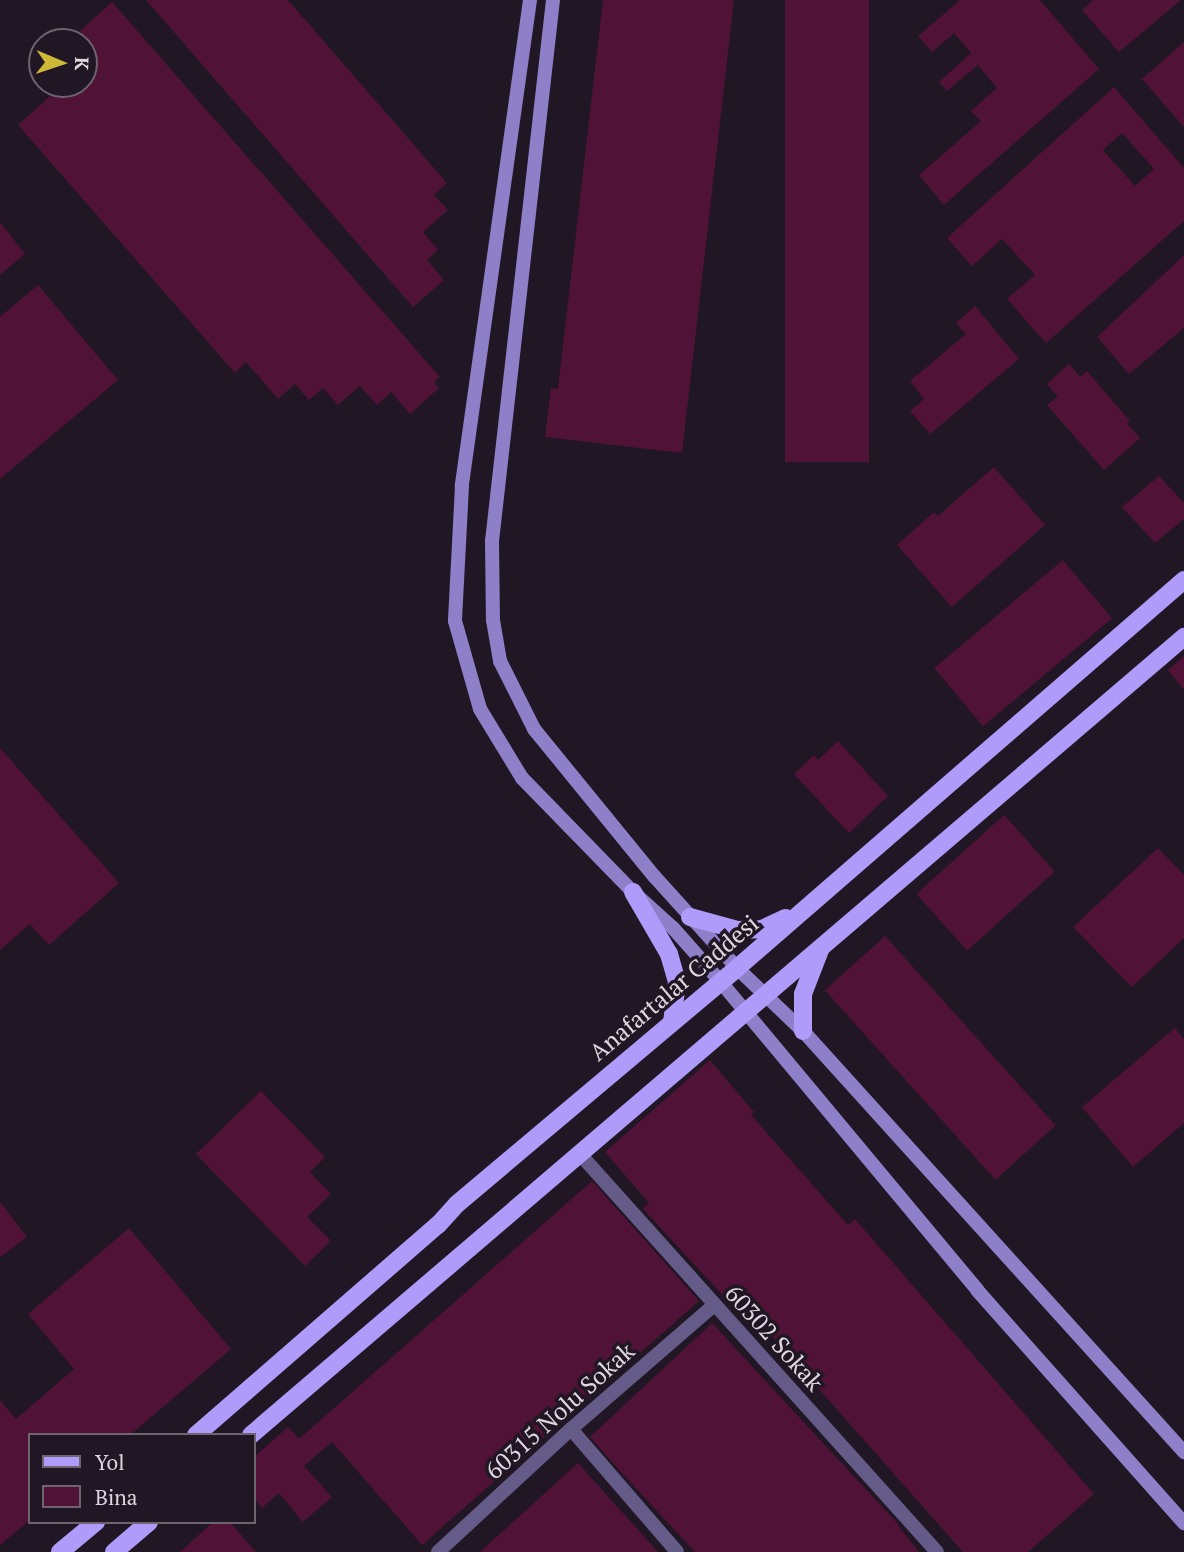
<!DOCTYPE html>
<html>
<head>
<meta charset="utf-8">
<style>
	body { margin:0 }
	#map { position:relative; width:1184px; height:1552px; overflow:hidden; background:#211724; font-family:"PT Serif",serif }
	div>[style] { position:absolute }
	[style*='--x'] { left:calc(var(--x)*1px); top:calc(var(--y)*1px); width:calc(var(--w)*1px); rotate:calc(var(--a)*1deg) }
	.building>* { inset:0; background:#501237; transform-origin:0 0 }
	.minor>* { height:14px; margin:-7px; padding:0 7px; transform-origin:7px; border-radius:7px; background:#645b89 }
	.secondary>* { height:14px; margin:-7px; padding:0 7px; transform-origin:7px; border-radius:7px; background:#8e7fc9 }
	.primary>* { height:18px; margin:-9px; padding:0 9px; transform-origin:9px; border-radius:9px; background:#ae9bfa }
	span { translate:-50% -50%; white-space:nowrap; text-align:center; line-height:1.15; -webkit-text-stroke:7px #211724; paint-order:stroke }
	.street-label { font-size:24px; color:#ded7e0 }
	.legend { position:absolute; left:28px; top:1433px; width:228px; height:91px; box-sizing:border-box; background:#211724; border:2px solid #6d646f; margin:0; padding:9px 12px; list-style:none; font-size:21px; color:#ded7e0 }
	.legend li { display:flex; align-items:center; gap:14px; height:35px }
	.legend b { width:35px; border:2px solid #6d646f }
	.north { position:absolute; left:28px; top:28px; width:70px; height:70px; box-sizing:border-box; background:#211724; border:2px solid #6d646f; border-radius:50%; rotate:92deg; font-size:19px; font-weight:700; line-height:28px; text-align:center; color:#ded7e0 }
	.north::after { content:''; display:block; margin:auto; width:24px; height:32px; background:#ceb837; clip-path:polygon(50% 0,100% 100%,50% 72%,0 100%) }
</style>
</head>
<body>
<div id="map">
	<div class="building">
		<i style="clip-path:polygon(146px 0,288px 0,447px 183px,434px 195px,448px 210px,423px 232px,438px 250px,427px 260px,444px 280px,413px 307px)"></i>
		<i style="clip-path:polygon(603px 0,734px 0,682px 453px,545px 437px,551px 388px,558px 389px)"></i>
		<i style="left:785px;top:0;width:84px;height:462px"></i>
		<i style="clip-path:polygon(960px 0,1040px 0,1099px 69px,944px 205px,919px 175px,981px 121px,971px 111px,997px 88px,978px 65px,947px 91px,939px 82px,971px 53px,954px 33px,932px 52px,918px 36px)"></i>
		<i style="clip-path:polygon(1093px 0,1181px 0,1119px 52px,1082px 10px)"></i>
		<i style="clip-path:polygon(112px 2px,440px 377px,434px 382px,439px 388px,410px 414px,391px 392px,377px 405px,360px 386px,338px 405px,323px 388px,309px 400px,295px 384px,278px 399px,246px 362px,235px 373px,18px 125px,64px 84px,84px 84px,84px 42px,68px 42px)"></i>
		<i style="clip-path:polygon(1184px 42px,1184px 127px,1142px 79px)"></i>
		<i style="clip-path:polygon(evenodd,1114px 87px,1184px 168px,1184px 221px,1046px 343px,1007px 299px,1035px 275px,1002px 239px,972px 266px,947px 238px,1114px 87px,1122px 133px,1154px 169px,1135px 186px,1103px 150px,1122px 133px)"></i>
		<i style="clip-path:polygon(0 222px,25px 254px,0 275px)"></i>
		<i style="clip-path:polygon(1184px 255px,1184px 328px,1129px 374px,1097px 337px)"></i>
		<i style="clip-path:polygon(38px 285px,118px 380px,0 479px,0 317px)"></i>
		<i style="clip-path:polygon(975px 306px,1019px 359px,930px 434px,910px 411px,924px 399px,910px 381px,966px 334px,956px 323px)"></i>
		<i style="clip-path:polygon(1069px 364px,1080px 377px,1087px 371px,1130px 421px,1127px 423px,1140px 438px,1104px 470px,1047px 405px,1058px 397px,1047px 384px)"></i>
		<i style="clip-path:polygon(994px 467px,1045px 525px,952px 607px,897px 545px,934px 512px,938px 516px)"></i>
		<i style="clip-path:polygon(1159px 476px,1184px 503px,1184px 519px,1155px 543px,1122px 507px)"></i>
		<i style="left:1063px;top:560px;width:76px;height:168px;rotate:50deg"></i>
		<i style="clip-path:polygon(1184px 656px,1184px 690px,1168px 670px)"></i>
		<i style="clip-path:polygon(838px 741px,888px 796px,849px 833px,794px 774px,814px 755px,818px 760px)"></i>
		<i style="clip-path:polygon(0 748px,119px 883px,49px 945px,30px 924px,0 950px)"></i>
		<i style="left:1004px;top:815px;width:76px;height:118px;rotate:48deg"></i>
		<i style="clip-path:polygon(1158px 848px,1184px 875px,1184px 938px,1132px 987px,1073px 927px)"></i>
		<i style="left:885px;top:936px;width:255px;height:81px;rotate:48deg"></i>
		<i style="clip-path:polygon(1175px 1028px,1184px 1039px,1184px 1123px,1133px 1167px,1082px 1107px)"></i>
		<i style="clip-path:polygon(710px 1060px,754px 1112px,751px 1115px,848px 1225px,855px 1219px,1094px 1494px,1028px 1552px,963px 1552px,749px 1310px,742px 1316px,643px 1209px,649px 1203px,605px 1152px)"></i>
		<i style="clip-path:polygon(261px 1091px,325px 1157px,310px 1172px,331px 1194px,307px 1217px,331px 1241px,305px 1266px,196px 1154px)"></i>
		<i style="clip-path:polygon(592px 1181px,699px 1301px,422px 1545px,332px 1442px,304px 1466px,332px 1497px,303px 1522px,279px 1493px,262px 1508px,254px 1498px,254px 1457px,288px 1427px,299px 1439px)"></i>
		<i style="clip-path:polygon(0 1202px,27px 1237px,0 1257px)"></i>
		<i style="clip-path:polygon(129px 1228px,231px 1349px,130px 1435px,30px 1435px,30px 1520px,0 1545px,0 1400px,16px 1419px,74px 1369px,28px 1314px)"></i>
		<i style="clip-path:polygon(712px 1323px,899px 1525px,898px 1526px,919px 1552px,695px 1552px,621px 1472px,590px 1437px)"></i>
		<i style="clip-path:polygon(578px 1463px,658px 1552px,480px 1552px)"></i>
		<i style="clip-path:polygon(213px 1522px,230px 1522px,256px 1552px,180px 1552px)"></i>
	</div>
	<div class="minor">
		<i style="--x:579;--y:1153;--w:536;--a:48.1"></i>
		<i style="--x:571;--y:1429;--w:162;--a:49.2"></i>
		<i style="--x:438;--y:1552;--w:181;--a:-42.8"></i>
		<i style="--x:571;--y:1429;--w:189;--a:-40.9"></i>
	</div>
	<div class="secondary">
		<i style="--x:530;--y:0;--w:491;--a:98"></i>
		<i style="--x:462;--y:486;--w:135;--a:93"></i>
		<i style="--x:455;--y:621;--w:91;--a:74.1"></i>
		<i style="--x:480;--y:709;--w:81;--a:58.7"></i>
		<i style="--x:522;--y:778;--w:159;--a:45.8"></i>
		<i style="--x:633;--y:892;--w:54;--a:42"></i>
		<i style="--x:673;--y:928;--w:71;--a:48.4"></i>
		<i style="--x:720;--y:981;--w:402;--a:50.2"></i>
		<i style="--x:977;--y:1290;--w:312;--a:48.4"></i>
		<i style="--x:553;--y:0;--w:544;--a:96.43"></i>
		<i style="--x:492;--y:541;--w:79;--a:89.3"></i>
		<i style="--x:493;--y:620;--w:42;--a:80.3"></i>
		<i style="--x:500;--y:661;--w:76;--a:63.4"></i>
		<i style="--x:534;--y:729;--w:190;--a:50.8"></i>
		<i style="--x:654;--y:876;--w:124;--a:47.9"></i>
		<i style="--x:737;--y:968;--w:91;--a:43.7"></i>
		<i style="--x:803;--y:1031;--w:568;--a:47.86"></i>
	</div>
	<div class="primary">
		<i style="--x:633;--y:892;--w:72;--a:59.9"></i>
		<i style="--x:669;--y:954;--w:29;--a:74"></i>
		<i style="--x:677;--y:982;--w:39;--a:97"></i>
		<i style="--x:690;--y:917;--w:50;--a:15.2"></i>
		<i style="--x:738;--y:930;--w:24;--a:-2"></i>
		<i style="--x:762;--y:929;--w:26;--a:-25"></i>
		<i style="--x:803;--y:1031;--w:37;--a:-90"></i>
		<i style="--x:803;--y:994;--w:47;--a:-68.9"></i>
		<i style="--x:196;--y:1435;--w:320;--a:-41"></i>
		<i style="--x:438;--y:1225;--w:28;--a:-48"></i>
		<i style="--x:457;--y:1204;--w:366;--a:-40.1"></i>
		<i style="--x:737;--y:968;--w:592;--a:-40.96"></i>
		<i style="--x:251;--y:1435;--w:1228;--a:-40.54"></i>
		<i style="--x:60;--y:1552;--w:47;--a:-39.8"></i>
		<i style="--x:114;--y:1552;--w:46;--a:-40.6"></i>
	</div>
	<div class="street-label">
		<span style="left:674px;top:988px;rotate:-40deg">Anafartalar Caddesi</span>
		<span style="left:774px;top:1338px;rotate:48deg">60302 Sokak</span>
		<span style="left:560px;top:1411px;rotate:-42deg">60315 Nolu Sokak</span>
	</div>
	<ul class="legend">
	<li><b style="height:9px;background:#ae9bfa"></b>Yol</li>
	<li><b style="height:19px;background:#501237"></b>Bina</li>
	</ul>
	<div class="north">K</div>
</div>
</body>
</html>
